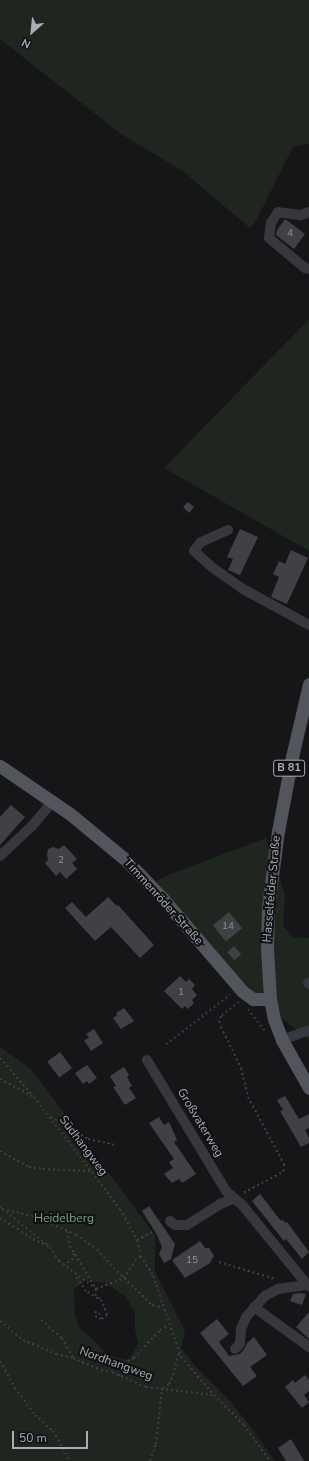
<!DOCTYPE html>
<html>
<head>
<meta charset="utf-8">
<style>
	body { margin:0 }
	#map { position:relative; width:309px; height:1461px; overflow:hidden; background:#161618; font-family:"Nunito Sans",sans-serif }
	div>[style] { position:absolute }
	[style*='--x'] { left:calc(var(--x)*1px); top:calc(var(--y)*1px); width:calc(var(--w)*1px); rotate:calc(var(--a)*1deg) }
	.green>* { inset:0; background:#1e261f }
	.building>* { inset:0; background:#404145; transform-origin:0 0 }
	.path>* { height:2px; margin-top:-1px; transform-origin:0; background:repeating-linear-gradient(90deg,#3d3f44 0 2px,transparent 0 5px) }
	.minor>* { height:10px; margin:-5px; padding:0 5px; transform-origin:5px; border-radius:5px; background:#37383d }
	.major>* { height:13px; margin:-6.5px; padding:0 6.5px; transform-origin:6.5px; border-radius:6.5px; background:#53555c }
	span { translate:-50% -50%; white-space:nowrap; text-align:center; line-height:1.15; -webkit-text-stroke:4px #111113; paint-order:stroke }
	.number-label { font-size:10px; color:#8e929b }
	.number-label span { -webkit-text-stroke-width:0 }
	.shield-label span { padding:1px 3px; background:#111113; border:1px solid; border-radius:3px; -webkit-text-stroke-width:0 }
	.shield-label { font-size:11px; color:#a8adb8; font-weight:700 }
	.street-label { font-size:12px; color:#a8adb8 }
	.park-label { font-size:12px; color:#7fa381 }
	.north { position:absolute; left:12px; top:12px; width:40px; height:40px; -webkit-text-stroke:3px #111113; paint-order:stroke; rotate:207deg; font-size:11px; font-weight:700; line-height:16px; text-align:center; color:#a8adb8 }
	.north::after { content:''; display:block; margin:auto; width:14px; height:18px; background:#a8adb8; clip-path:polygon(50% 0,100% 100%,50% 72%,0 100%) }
	.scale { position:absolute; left:12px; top:1431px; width:76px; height:18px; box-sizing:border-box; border:2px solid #a8adb8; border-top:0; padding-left:5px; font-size:12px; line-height:14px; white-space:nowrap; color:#a8adb8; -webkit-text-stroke:3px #111113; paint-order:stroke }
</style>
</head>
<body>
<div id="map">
	<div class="green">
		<i style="clip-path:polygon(0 0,309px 0,309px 144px,293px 147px,258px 217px,250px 228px,184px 172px,121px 134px,0 39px)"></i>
		<i style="clip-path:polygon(309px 319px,309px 551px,164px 468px)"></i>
		<i style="clip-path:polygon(266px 838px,285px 894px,283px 926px,293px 937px,309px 938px,309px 1040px,279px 1016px,235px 975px,156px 881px,168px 875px)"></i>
		<i style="clip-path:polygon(evenodd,0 1047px,32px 1070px,155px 1235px,155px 1271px,185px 1331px,181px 1348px,196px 1367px,230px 1401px,250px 1426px,275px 1461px,0 1461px,0 1047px,85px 1281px,106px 1283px,125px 1296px,135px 1312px,135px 1330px,138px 1344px,128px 1360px,107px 1356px,96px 1342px,80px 1328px,75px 1316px,74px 1289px,85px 1281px)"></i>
	</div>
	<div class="building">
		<i style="clip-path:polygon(285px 219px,305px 234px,294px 249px,276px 235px,277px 230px)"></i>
		<i style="clip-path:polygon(188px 502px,194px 507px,189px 513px,183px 507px)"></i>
		<i style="clip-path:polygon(240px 529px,258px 537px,240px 575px,228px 570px,233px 559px,227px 557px)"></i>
		<i style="clip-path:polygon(291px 550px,308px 558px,287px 604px,271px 597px,279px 577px,273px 574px,279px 561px,285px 564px)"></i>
		<i style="clip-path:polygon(11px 805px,25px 817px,0 845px,0 817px)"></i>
		<i style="clip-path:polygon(64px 845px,77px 859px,72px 863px,77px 869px,66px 879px,60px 872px,56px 876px,45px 863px,48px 860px,47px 854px,48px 849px,53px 847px,59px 849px)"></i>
		<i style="clip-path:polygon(108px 897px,117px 906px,118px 905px,154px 945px,140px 958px,111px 927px,95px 941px,65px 908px,72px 902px,86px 917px)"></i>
		<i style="left:229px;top:912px;width:21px;height:21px;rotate:51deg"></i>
		<i style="left:234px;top:946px;width:11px;height:9px;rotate:49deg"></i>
		<i style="clip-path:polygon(180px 976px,186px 982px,189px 979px,195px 985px,192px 989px,197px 995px,192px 1000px,194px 1003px,188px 1009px,185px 1006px,182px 1009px,164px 991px)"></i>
		<i style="clip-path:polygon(124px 1008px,134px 1021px,121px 1029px,113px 1018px,117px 1015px,116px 1013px)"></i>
		<i style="clip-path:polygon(94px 1029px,103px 1043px,91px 1051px,84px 1040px,89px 1038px,86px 1034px)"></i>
		<i style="left:60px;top:1052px;width:20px;height:16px;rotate:53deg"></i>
		<i style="clip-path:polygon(87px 1065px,97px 1078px,89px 1084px,87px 1081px,83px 1084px,75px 1073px)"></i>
		<i style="clip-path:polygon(124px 1067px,129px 1075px,127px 1077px,132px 1086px,129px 1088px,136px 1098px,125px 1105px,113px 1087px,116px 1086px,110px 1076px)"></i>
		<i style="clip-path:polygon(285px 1096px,299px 1119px,309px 1114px,309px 1128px,305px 1130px,309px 1138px,309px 1143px,301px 1147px,280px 1111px,283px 1110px,277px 1100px)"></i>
		<i style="clip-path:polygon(159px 1117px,164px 1125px,169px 1122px,177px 1140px,174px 1142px,196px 1174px,182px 1183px,179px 1179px,172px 1183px,164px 1174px,173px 1168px,169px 1162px,174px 1159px,149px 1123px)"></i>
		<i style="clip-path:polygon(260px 1194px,281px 1221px,282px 1219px,285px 1223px,287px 1222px,309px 1252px,302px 1259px,286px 1239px,284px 1241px,252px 1201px)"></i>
		<i style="clip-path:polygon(149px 1206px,175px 1244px,171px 1259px,164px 1263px,159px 1254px,162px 1247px,157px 1235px,142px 1211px)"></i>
		<i style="clip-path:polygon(200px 1241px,205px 1248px,209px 1248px,214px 1256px,212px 1259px,210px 1263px,185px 1278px,172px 1260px)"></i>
		<i style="clip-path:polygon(300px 1293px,306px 1294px,302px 1305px,290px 1301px,293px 1294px)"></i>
		<i style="clip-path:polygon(309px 1312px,309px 1339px,296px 1327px)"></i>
		<i style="clip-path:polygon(217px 1319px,229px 1334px,219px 1342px,229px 1356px,240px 1354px,245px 1348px,247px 1343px,254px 1337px,267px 1355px,250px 1367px,257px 1376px,243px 1386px,200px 1333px)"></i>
		<i style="clip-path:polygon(305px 1375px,309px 1380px,309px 1391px,304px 1395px,309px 1402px,302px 1408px,285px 1387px,293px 1380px,295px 1383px)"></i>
		<i style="clip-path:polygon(291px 1439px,304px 1461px,286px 1461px,278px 1448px)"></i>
	</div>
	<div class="path">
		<i style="--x:239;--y:1002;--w:23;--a:142"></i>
		<i style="--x:221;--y:1016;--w:5;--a:112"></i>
		<i style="--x:219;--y:1021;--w:6;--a:72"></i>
		<i style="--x:221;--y:1027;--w:46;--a:64"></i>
		<i style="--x:241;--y:1068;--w:30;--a:76"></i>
		<i style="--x:248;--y:1097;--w:76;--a:61.8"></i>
		<i style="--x:284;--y:1164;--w:6;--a:90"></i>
		<i style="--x:284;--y:1170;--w:4;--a:135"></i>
		<i style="--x:281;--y:1173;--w:43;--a:152.2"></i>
		<i style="--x:248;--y:1009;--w:28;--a:52"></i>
		<i style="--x:166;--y:1044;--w:81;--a:-37.4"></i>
		<i style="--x:0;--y:1058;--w:50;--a:49"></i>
		<i style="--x:0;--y:1079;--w:38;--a:28"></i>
		<i style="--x:34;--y:1097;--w:141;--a:52.5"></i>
		<i style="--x:120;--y:1209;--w:35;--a:61"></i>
		<i style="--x:137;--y:1240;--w:16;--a:76"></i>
		<i style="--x:141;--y:1256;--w:23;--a:59"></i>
		<i style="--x:153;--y:1276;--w:86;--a:70.9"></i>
		<i style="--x:181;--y:1357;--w:50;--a:49"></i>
		<i style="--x:214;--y:1395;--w:42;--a:45"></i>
		<i style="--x:244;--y:1425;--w:44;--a:54.2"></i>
		<i style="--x:51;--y:1117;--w:43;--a:30.7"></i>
		<i style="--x:88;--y:1139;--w:30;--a:12"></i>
		<i style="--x:0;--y:1151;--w:33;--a:29"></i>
		<i style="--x:29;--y:1167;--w:14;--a:8"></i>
		<i style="--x:43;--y:1169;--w:48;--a:2.4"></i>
		<i style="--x:0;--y:1206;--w:4;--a:56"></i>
		<i style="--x:2;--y:1209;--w:57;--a:37.9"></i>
		<i style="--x:2;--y:1209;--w:37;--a:13"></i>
		<i style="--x:38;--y:1217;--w:42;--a:25.3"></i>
		<i style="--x:76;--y:1235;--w:25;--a:34"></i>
		<i style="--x:97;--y:1249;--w:20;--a:49"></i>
		<i style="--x:110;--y:1264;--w:59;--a:44.3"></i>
		<i style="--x:152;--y:1305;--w:6;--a:18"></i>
		<i style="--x:158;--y:1307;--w:4;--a:-14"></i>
		<i style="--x:0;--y:1218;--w:39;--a:32"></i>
		<i style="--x:33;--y:1239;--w:19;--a:25"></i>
		<i style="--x:50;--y:1247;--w:17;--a:57"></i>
		<i style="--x:59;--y:1261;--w:46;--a:37.1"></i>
		<i style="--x:67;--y:1231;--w:15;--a:79"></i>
		<i style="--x:70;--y:1246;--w:50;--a:58.8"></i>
		<i style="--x:96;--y:1289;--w:5;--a:101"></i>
		<i style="--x:95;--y:1294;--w:10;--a:45"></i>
		<i style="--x:102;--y:1301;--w:19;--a:-148"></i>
		<i style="--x:86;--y:1291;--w:19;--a:-125"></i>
		<i style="--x:137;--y:1240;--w:29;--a:-27"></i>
		<i style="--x:219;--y:1262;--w:59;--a:16.9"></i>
		<i style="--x:63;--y:1265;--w:10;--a:-29"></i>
		<i style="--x:72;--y:1260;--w:7;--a:-74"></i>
		<i style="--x:96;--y:1289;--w:30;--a:-21"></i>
		<i style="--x:124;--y:1278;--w:20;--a:-57"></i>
		<i style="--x:135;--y:1261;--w:8;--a:-40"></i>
		<i style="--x:100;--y:1314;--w:5;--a:-143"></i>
		<i style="--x:96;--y:1311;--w:5;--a:101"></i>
		<i style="--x:95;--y:1316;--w:8;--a:23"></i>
		<i style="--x:102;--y:1319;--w:6;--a:-39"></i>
		<i style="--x:107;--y:1315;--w:15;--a:-110"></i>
		<i style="--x:41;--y:1320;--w:28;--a:41"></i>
		<i style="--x:62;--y:1338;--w:23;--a:61"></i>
		<i style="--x:0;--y:1321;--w:30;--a:40"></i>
		<i style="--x:23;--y:1340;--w:36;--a:23"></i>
		<i style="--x:56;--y:1354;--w:17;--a:13"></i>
		<i style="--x:73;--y:1358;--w:30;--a:23"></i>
		<i style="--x:101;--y:1370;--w:11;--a:10"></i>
		<i style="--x:112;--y:1372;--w:37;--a:24"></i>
		<i style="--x:146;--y:1387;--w:67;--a:6.8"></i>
		<i style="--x:0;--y:1361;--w:31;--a:61"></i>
		<i style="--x:15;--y:1388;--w:34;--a:53"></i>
		<i style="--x:35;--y:1415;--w:24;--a:42"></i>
		<i style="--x:53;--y:1431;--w:34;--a:60"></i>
		<i style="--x:119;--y:1376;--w:14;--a:-73"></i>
		<i style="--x:123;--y:1363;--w:12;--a:-24"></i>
		<i style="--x:134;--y:1358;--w:38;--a:-47"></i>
		<i style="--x:160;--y:1330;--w:9;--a:-27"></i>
		<i style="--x:163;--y:1388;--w:7;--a:-34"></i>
		<i style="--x:169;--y:1384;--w:10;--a:-66"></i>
		<i style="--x:173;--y:1375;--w:24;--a:-75"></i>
		<i style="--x:150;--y:1461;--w:18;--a:-71"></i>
		<i style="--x:156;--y:1444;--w:55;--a:-83.8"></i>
	</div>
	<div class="minor">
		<i style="--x:309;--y:212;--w:9;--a:159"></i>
		<i style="--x:301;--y:215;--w:23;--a:-173"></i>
		<i style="--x:278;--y:212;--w:13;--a:122"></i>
		<i style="--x:271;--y:223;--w:15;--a:98"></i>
		<i style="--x:269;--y:238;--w:47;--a:39.8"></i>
		<i style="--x:305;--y:268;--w:4;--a:14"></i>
		<i style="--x:228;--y:530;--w:30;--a:156"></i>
		<i style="--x:201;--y:542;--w:11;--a:128"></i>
		<i style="--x:194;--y:551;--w:25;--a:42"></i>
		<i style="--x:213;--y:568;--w:37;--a:35"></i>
		<i style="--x:243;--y:589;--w:75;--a:28.6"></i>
		<i style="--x:0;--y:856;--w:44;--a:-43.2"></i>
		<i style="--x:32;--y:826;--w:33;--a:-50"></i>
		<i style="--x:308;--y:983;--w:1;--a:45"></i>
		<i style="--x:282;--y:1040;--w:29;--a:-20"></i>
		<i style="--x:147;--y:1060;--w:153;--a:58.9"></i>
		<i style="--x:226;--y:1191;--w:23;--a:41"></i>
		<i style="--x:243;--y:1206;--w:104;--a:50.8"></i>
		<i style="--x:170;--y:1221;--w:6;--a:39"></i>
		<i style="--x:175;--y:1225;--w:12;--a:0"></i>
		<i style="--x:187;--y:1225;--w:39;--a:-32"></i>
		<i style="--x:220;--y:1204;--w:14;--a:-21"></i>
		<i style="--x:254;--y:1307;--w:68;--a:36"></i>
		<i style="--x:235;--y:1349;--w:7;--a:-45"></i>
		<i style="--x:240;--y:1344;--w:15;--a:-86"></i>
		<i style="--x:241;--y:1329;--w:13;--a:-67"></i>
		<i style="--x:246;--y:1317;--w:28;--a:-48"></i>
		<i style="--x:265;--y:1296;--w:15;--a:-28"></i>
		<i style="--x:278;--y:1289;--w:29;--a:-8"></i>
	</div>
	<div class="major">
		<i style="--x:309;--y:684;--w:75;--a:103.1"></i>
		<i style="--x:292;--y:757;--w:75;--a:100.7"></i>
		<i style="--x:278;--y:831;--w:77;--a:97.5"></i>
		<i style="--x:268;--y:907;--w:41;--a:91.4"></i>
		<i style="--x:267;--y:948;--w:51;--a:86.6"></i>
		<i style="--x:270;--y:999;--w:20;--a:79"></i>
		<i style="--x:274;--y:1019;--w:22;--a:69"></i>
		<i style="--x:282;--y:1040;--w:55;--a:60.6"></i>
		<i style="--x:0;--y:766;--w:83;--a:34.3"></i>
		<i style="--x:69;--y:813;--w:75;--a:39.6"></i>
		<i style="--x:127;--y:861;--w:52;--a:46.5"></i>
		<i style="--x:163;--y:899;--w:121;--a:49.3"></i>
		<i style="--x:242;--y:991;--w:14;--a:36"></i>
		<i style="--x:253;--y:999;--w:17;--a:0"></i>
	</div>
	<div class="number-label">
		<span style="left:290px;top:234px">4</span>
		<span style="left:61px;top:861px">2</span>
		<span style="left:228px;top:927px">14</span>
		<span style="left:181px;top:993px">1</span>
		<span style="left:192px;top:1261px">15</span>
	</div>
	<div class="shield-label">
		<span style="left:289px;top:768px">B 81</span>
	</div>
	<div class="street-label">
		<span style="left:272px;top:889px;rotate:-85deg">Hasselfelder Straße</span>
		<span style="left:163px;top:902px;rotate:48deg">Timmenröder Straße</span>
		<span style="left:200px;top:1123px;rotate:59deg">Großvaterweg</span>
		<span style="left:83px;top:1146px;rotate:53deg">Südhangweg</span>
		<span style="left:116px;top:1364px;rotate:20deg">Nordhangweg</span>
	</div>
	<div class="park-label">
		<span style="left:64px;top:1219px">Heidelberg</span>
	</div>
	<div class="north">N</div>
	<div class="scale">50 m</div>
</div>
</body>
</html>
